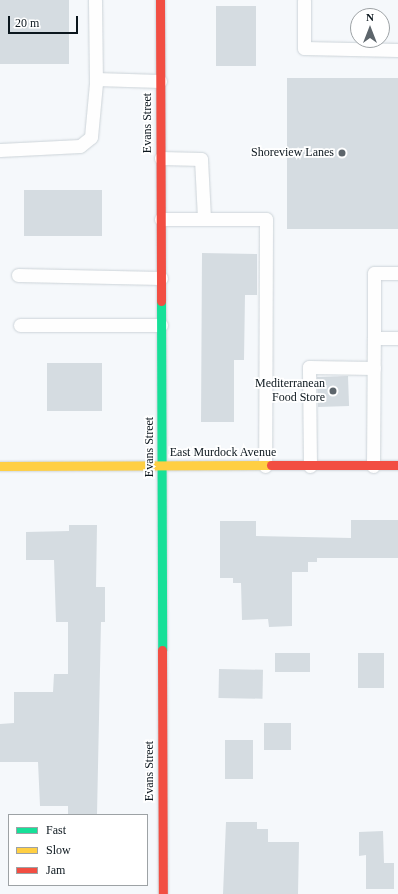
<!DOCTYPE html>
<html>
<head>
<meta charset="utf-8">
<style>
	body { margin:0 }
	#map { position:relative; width:398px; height:894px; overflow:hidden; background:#f5f8fb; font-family:"Times New Roman",serif }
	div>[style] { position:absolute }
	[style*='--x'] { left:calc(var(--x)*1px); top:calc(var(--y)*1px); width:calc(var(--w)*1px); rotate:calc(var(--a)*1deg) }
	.building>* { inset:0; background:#d5dce1; transform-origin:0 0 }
	.roads { filter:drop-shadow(0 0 1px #ccd3d8) drop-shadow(0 0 1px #ccd3d8) }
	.lane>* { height:13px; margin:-6.5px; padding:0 6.5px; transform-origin:6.5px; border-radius:6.5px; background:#fefefe }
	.fast>* { height:9px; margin:-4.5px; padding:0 4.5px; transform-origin:4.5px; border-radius:4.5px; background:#16e098 }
	.slow>* { height:9px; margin:-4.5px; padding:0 4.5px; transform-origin:4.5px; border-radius:4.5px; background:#ffcf43 }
	.jam>* { height:9px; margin:-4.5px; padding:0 4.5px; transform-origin:4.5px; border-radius:4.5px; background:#f24e42 }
	.dots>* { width:11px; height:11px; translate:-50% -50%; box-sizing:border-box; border:2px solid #fff; border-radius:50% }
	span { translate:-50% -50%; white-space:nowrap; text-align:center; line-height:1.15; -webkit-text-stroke:3.5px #fff; paint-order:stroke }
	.street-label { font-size:12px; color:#0b161d }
	.poi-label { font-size:12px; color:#0b161d }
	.right { translate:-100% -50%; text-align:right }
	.legend { position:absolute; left:8px; top:814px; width:140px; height:72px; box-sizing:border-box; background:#fff; border:1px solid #9da2a5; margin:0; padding:5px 7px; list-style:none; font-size:12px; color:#0b161d }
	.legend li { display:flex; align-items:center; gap:8px; height:20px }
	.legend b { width:20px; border:1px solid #9da2a5 }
	.north { position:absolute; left:350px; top:8px; width:40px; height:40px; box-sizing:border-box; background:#fff; border:1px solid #9da2a5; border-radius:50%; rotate:0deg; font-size:11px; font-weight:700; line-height:16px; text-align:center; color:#0b161d }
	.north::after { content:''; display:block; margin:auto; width:14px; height:18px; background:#5d656b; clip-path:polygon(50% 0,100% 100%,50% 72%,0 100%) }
	.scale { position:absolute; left:8px; top:16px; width:70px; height:18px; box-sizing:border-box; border:2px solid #0b161d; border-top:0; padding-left:5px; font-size:12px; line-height:14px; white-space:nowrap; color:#0b161d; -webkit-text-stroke:3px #fff; paint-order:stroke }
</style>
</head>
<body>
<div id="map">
	<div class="building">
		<i style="left:0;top:0;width:69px;height:64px"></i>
		<i style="left:216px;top:6px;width:40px;height:60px"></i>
		<i style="left:287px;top:78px;width:111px;height:151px"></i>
		<i style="left:24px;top:190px;width:78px;height:46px"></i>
		<i style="clip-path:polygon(202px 253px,257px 254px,257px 295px,245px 295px,244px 360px,234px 360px,234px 422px,201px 422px)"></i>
		<i style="left:47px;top:363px;width:55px;height:48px"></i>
		<i style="left:348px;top:376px;width:30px;height:31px;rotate:88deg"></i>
		<i style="clip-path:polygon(351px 520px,398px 520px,398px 558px,317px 558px,317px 562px,308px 562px,308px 572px,292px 572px,292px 626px,269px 627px,268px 619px,242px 620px,241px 583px,233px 583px,233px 578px,220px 578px,220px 521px,256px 521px,256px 536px,351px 538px)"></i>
		<i style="clip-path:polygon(69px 525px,97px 525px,96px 587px,105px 587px,105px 622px,101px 622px,97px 815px,68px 815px,68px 806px,40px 806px,38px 762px,0 762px,0 724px,14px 723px,14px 692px,53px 692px,54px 674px,68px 674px,68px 622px,56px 622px,54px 560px,26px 560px,26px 532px,69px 531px)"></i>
		<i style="left:275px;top:653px;width:35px;height:19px"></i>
		<i style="left:358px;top:653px;width:26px;height:35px"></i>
		<i style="left:219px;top:669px;width:44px;height:29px;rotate:1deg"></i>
		<i style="left:264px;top:723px;width:27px;height:27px"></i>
		<i style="left:225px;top:740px;width:28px;height:39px"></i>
		<i style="clip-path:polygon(226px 822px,257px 822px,257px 829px,268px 829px,268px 842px,299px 842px,298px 894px,223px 894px)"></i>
		<i style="clip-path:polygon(383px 831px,384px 863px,394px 863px,394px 889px,366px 889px,366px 855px,359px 856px,359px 832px)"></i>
	</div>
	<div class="roads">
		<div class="lane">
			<i style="--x:304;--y:0;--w:48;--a:90"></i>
			<i style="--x:304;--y:48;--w:94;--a:1.2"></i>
			<i style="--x:96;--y:79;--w:64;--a:1.8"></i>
			<i style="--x:0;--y:150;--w:80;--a:-2.9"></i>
			<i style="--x:80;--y:146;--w:14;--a:-39"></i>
			<i style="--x:91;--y:137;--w:54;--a:-84.7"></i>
			<i style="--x:96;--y:83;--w:83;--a:-90.7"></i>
			<i style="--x:161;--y:158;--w:40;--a:1.4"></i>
			<i style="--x:201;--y:159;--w:60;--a:87.1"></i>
			<i style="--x:161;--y:219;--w:105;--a:0"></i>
			<i style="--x:266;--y:219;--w:247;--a:90.2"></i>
			<i style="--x:18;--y:275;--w:143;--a:1.2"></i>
			<i style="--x:20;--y:325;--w:141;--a:0"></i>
			<i style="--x:374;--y:338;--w:65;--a:-90"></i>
			<i style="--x:374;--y:273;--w:24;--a:0"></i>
			<i style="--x:310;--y:466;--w:99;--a:-90.6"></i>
			<i style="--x:309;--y:367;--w:65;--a:0.9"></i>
			<i style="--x:373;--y:466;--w:128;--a:-89.6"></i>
			<i style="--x:374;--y:338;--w:24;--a:0"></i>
		</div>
		<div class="fast">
			<i style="--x:161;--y:301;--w:349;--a:89.8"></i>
		</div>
		<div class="slow">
			<i style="--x:0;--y:466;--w:271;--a:-0.2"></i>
		</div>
		<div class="jam">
			<i style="--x:160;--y:0;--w:301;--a:89.8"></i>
			<i style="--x:271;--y:465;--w:127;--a:0"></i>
			<i style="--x:162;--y:650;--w:244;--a:89.8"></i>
		</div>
	</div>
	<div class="dots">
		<i style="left:342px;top:153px;background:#5d656b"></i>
		<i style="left:333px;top:391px;background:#5d656b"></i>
	</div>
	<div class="street-label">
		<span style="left:148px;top:123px;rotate:-90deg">Evans Street</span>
		<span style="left:150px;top:447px;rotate:-90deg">Evans Street</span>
		<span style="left:223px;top:453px">East Murdock Avenue</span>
		<span style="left:150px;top:771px;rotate:-90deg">Evans Street</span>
	</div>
	<div class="poi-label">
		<span class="right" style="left:334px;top:153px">Shoreview Lanes</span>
		<span class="right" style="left:325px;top:391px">Mediterranean<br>Food Store</span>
	</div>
	<ul class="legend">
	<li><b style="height:5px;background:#16e098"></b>Fast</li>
	<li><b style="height:5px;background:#ffcf43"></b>Slow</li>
	<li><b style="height:5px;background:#f24e42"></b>Jam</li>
	</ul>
	<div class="north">N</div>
	<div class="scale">20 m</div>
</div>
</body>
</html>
